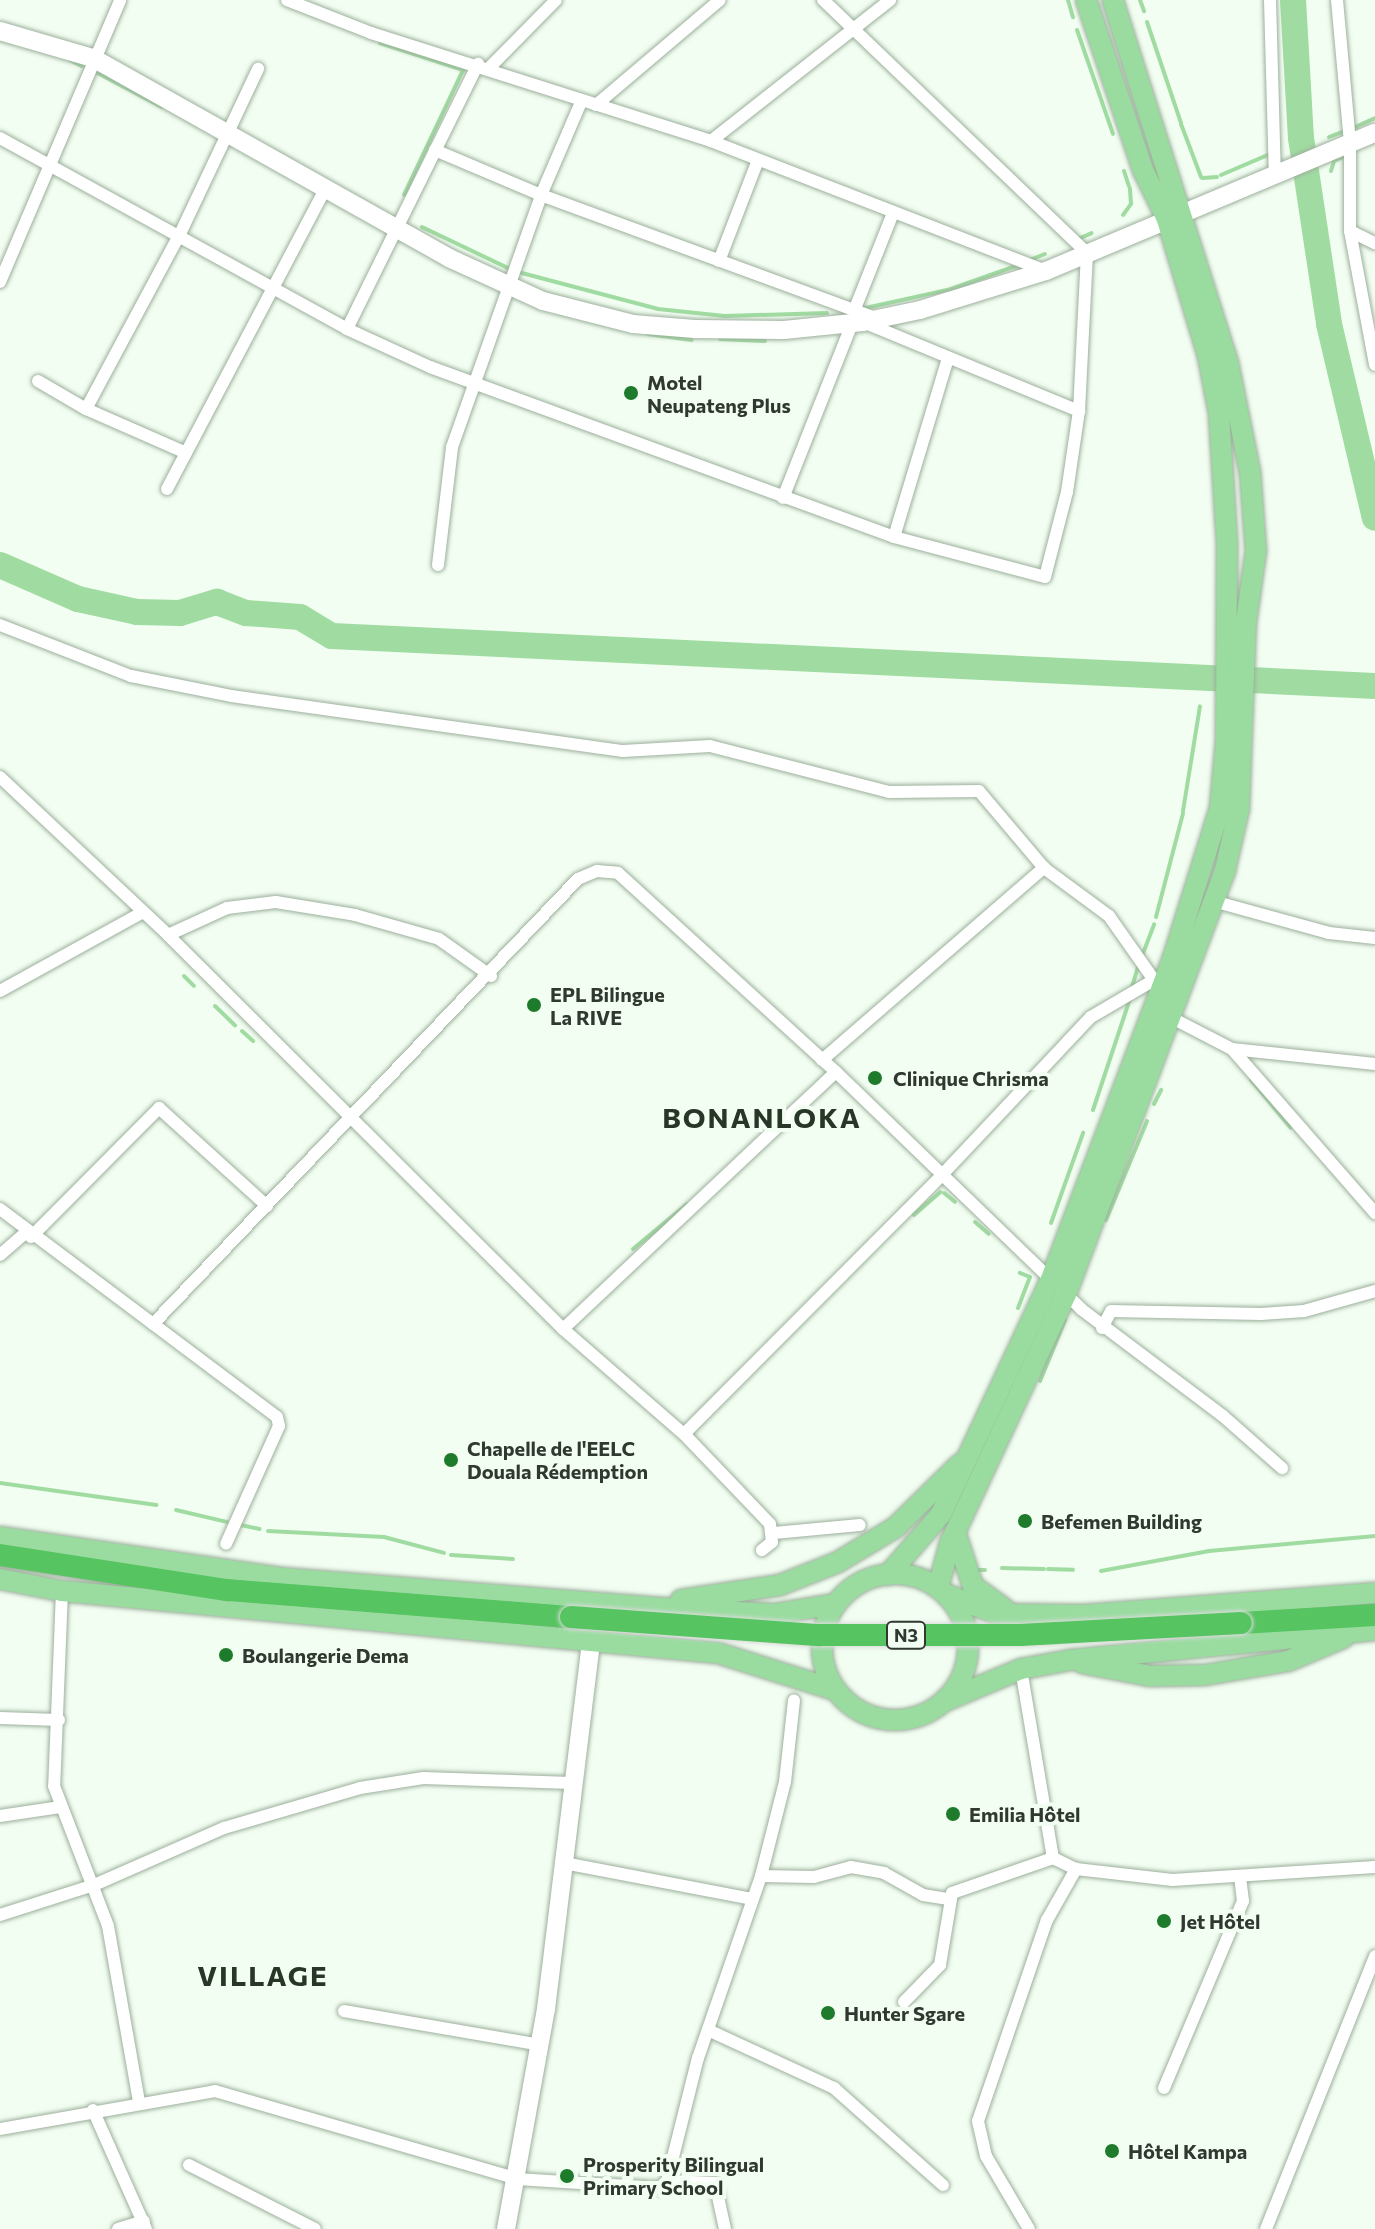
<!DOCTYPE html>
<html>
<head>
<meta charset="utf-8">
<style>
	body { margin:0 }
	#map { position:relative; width:1375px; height:2229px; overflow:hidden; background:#f2fef2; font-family:Commissioner,sans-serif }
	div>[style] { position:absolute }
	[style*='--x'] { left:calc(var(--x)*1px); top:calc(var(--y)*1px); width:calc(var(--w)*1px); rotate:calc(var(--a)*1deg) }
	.stream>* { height:4px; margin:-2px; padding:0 2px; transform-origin:2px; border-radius:2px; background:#a0dca1 }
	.river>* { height:26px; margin:-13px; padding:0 13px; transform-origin:13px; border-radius:13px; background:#a0dca1 }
	.roads { filter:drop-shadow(0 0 2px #9caf9c) drop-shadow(0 0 2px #9caf9c) }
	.street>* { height:12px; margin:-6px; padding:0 6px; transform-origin:6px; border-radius:6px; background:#fff }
	.secondary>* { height:18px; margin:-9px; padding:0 9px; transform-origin:9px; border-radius:9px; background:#fff }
	.primary>* { height:20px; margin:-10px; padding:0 10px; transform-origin:10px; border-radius:10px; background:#9adca0 }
	.primary>.ring { margin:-10px; padding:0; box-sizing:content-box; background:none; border:20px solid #9adca0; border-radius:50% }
	.highway>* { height:22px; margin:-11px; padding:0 11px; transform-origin:11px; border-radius:11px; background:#56c460 }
	.bridges { filter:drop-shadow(0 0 2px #dadbda) drop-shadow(0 0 2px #dadbda) }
	.highway-bridge>* { height:22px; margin:-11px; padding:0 11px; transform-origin:11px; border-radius:11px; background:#56c460 }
	.dots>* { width:22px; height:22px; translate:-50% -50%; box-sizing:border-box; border:4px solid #f2fef2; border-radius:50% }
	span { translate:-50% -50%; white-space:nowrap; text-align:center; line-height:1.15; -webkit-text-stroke:8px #f2fef2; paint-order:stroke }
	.shield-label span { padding:2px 6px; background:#f2fef2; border:2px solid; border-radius:6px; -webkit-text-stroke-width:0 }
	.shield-label { font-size:18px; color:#303830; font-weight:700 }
	.poi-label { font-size:20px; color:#303830; font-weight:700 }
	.left { translate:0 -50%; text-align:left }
	.district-label { font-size:28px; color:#273627; font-weight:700; letter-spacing:2px }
</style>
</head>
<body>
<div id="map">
	<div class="stream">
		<i style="--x:1068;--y:0;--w:18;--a:74"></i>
		<i style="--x:1140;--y:0;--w:12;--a:70"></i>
		<i style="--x:1147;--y:22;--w:107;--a:71.4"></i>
		<i style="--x:1077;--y:30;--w:110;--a:70.9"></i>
		<i style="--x:380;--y:43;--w:87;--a:18"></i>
		<i style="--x:463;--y:70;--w:138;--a:115.3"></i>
		<i style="--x:70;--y:60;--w:13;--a:27"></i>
		<i style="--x:92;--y:70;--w:79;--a:27.9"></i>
		<i style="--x:1181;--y:124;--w:57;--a:69.3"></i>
		<i style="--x:1355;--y:127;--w:22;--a:-24"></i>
		<i style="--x:1329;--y:137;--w:17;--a:-21"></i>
		<i style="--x:1294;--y:151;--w:15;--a:-23"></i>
		<i style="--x:1124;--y:171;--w:16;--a:72"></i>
		<i style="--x:1331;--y:171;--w:10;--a:-73"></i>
		<i style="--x:1334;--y:161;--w:14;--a:-25"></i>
		<i style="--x:1221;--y:175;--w:53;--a:-23.2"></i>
		<i style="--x:1203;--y:178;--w:14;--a:-4"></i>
		<i style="--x:1123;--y:215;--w:14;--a:-54"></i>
		<i style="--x:1131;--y:204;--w:16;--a:-94"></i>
		<i style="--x:422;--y:227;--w:98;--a:25.5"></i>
		<i style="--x:1076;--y:240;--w:17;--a:-24"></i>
		<i style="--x:1030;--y:260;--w:16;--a:-22"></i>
		<i style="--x:518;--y:272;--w:145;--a:14.8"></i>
		<i style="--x:658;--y:309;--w:67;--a:6"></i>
		<i style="--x:725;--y:316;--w:102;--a:-1.7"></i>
		<i style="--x:861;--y:309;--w:92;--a:-12.5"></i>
		<i style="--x:951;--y:289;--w:74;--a:-19.7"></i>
		<i style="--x:648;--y:334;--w:44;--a:7.8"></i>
		<i style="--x:720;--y:339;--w:45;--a:2.5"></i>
		<i style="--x:1183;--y:811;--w:106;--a:-80.8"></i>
		<i style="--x:1156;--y:917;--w:107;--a:-75.4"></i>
		<i style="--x:1142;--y:956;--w:34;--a:-69"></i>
		<i style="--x:184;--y:976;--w:14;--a:45"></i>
		<i style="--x:1131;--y:990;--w:27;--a:-73"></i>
		<i style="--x:215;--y:1006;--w:28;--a:44"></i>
		<i style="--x:242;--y:1031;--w:15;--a:42"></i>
		<i style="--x:1251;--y:1080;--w:62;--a:50.2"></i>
		<i style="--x:1154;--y:1104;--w:16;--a:-63"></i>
		<i style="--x:1093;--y:1110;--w:117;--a:-71.6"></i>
		<i style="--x:944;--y:1193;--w:14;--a:39"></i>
		<i style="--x:914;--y:1215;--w:35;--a:-41"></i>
		<i style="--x:1106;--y:1220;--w:107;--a:-67.5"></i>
		<i style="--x:975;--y:1222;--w:18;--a:41"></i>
		<i style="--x:1051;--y:1223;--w:96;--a:-70.4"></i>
		<i style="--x:633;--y:1249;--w:70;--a:-39.8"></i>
		<i style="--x:1018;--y:1308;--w:33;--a:-69"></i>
		<i style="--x:1030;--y:1277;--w:11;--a:-158"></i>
		<i style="--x:1040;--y:1381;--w:66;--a:-67.7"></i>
		<i style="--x:0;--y:1483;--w:158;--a:8"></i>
		<i style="--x:176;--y:1510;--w:52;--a:13.2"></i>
		<i style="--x:236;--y:1524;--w:24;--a:12"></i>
		<i style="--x:268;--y:1531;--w:116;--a:3"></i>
		<i style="--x:384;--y:1537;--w:62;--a:14.9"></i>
		<i style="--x:451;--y:1555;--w:62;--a:3.7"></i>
		<i style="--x:1002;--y:1568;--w:42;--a:1.4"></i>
		<i style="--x:1048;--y:1569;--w:25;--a:2"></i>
		<i style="--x:974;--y:1570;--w:11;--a:0"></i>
		<i style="--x:1101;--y:1571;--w:110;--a:-10.5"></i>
		<i style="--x:1209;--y:1551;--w:167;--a:-5.2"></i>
	</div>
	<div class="river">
		<i style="--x:1293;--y:0;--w:138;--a:86.7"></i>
		<i style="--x:1301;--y:138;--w:188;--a:81.4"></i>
		<i style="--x:1329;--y:324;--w:199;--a:76.7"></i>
		<i style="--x:0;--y:565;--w:85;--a:23.6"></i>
		<i style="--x:78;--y:599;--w:60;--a:12.4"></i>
		<i style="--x:137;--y:612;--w:43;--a:1.3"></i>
		<i style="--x:180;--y:613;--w:39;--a:-17"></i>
		<i style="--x:217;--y:602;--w:31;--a:21"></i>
		<i style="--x:246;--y:613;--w:54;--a:4.2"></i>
		<i style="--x:300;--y:617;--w:37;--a:31"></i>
		<i style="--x:332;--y:636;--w:1044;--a:2.74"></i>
	</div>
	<div class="roads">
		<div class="street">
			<i style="--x:287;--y:0;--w:90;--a:21.4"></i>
			<i style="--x:371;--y:33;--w:357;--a:17.6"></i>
			<i style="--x:711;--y:141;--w:359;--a:21.2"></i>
			<i style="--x:1270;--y:0;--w:175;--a:88.4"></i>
			<i style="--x:1337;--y:0;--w:144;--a:84.8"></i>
			<i style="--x:1350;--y:143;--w:88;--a:90"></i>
			<i style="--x:1350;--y:231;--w:136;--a:79.4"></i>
			<i style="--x:489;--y:68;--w:95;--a:-45.4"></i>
			<i style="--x:596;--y:105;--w:162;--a:-40.3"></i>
			<i style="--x:0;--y:138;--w:396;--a:28.8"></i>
			<i style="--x:347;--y:329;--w:91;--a:24.6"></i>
			<i style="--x:430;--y:367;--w:494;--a:20.1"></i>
			<i style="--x:894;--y:537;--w:156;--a:14.8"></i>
			<i style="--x:1045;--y:577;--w:88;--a:-75.5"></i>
			<i style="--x:1067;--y:492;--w:82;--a:-81.6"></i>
			<i style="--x:1079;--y:411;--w:158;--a:-87.1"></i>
			<i style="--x:1087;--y:253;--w:366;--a:-136.2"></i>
			<i style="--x:711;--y:141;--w:228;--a:-38.2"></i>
			<i style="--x:435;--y:150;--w:115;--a:23"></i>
			<i style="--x:541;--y:195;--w:354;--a:20.2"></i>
			<i style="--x:1350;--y:231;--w:28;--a:26"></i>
			<i style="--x:719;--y:261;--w:108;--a:-68.9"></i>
			<i style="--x:0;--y:282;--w:306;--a:-66.9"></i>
			<i style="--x:854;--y:311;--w:105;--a:-68.3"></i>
			<i style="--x:863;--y:322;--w:234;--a:22.4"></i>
			<i style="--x:347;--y:329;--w:296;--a:-63.7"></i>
			<i style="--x:38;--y:381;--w:56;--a:30.3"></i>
			<i style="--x:86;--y:409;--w:109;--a:23.7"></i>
			<i style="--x:86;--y:409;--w:199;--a:-61.8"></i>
			<i style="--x:180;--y:234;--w:183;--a:-64.7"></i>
			<i style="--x:167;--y:489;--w:341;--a:-62.2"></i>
			<i style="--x:783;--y:498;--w:187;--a:-68.4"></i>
			<i style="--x:894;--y:537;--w:187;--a:-73.2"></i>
			<i style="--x:438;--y:565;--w:119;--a:-83.2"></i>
			<i style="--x:452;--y:447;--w:267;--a:-70.5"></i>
			<i style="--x:541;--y:195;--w:103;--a:-66.7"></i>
			<i style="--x:0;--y:625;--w:141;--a:21.3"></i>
			<i style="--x:131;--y:676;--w:102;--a:11.3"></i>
			<i style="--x:231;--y:696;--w:396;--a:8"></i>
			<i style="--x:623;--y:751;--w:87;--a:-3.3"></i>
			<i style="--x:710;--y:746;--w:185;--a:14.4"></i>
			<i style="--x:889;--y:792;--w:90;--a:-0.6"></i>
			<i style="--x:979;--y:791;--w:101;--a:49.8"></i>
			<i style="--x:1044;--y:868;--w:81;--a:36.4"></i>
			<i style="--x:1109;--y:916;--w:78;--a:54.9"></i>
			<i style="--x:1154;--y:980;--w:14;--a:30"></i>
			<i style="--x:0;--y:777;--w:231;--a:43.2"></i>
			<i style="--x:168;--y:935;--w:558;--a:44.93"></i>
			<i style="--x:563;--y:1329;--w:160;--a:41"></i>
			<i style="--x:684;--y:1434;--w:124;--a:46.3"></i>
			<i style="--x:770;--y:1524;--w:18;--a:84"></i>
			<i style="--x:772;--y:1542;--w:13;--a:141"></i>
			<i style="--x:1213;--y:901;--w:120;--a:15.4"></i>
			<i style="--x:1329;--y:933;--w:46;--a:6.2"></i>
			<i style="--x:168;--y:935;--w:65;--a:-24.6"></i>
			<i style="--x:227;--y:908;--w:49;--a:-7"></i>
			<i style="--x:276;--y:902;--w:80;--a:9.3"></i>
			<i style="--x:355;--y:915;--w:87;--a:15.9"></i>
			<i style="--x:439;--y:939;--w:64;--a:35.4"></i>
			<i style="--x:0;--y:991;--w:163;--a:-28.9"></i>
			<i style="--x:1170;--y:1017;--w:70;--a:27.3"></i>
			<i style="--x:1232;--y:1049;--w:144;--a:6"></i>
			<i style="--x:1232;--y:1049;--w:218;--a:48.9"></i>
			<i style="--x:822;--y:1060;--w:294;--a:-40.9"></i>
			<i style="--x:0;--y:1209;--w:346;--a:36.9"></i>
			<i style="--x:277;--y:1417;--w:9;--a:77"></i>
			<i style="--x:279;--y:1426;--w:129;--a:114.2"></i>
			<i style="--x:31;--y:1237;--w:182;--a:-45.2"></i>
			<i style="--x:159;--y:1108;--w:146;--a:42.2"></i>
			<i style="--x:0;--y:1255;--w:35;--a:-41"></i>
			<i style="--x:153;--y:1324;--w:615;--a:-46.32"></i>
			<i style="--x:578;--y:879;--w:21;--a:-23"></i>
			<i style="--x:597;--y:871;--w:21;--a:5"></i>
			<i style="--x:618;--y:873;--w:295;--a:42.4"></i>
			<i style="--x:836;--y:1072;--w:341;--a:44"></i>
			<i style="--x:1081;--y:1309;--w:178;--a:37"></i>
			<i style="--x:1223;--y:1416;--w:79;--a:41.4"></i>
			<i style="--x:1102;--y:1328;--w:19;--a:-62"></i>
			<i style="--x:1111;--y:1311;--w:150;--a:1.1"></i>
			<i style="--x:1261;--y:1314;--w:43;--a:-4"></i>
			<i style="--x:1304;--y:1311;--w:74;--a:-15.7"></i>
			<i style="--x:563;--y:1329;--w:375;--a:-43.3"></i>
			<i style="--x:684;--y:1434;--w:363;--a:-45.1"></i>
			<i style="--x:940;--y:1177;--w:220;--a:-46.7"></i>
			<i style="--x:1091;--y:1017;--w:73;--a:-30.4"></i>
			<i style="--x:774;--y:1533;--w:86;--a:-5.3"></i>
			<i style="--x:62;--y:1591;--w:195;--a:92.3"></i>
			<i style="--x:54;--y:1786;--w:150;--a:68.9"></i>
			<i style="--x:108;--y:1926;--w:178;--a:80"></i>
			<i style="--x:1021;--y:1669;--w:192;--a:80.4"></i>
			<i style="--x:0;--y:1718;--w:59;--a:1.9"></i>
			<i style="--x:0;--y:1816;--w:61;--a:-8.5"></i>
			<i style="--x:564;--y:1863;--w:191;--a:10.8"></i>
			<i style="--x:761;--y:1876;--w:53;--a:1.1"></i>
			<i style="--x:814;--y:1877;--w:38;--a:-15"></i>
			<i style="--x:851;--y:1867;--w:34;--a:10"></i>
			<i style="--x:884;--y:1873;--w:45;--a:29.4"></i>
			<i style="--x:923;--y:1895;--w:26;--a:9"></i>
			<i style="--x:0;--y:1915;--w:99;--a:-17.7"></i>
			<i style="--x:94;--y:1885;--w:142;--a:-23.7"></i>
			<i style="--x:224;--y:1828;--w:142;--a:-16.4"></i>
			<i style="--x:360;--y:1788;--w:64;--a:-9"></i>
			<i style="--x:423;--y:1778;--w:149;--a:1.9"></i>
			<i style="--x:904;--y:2002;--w:52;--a:-45.8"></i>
			<i style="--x:940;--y:1965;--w:73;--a:-80.5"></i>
			<i style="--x:952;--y:1893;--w:107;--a:-19.1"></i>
			<i style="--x:1053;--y:1858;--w:25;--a:26"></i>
			<i style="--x:1076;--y:1869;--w:97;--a:6.5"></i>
			<i style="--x:1172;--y:1880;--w:203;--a:-3.7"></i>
			<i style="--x:344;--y:2011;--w:199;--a:9.8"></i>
			<i style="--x:708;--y:2030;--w:139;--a:24.7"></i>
			<i style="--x:834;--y:2088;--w:146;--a:41.7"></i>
			<i style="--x:1164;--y:2088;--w:203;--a:-67.1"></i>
			<i style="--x:1243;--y:1901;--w:25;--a:-97"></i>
			<i style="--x:93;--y:2110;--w:130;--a:66"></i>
			<i style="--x:0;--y:2129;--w:218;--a:-10"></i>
			<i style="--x:215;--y:2091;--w:315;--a:16.2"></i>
			<i style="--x:517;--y:2179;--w:143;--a:3.6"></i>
			<i style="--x:660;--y:2188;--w:10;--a:-45"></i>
			<i style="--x:667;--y:2181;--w:127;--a:-75.9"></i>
			<i style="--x:698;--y:2058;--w:193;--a:-70.9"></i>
			<i style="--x:761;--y:1876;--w:97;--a:-75.7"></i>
			<i style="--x:785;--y:1782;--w:82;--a:-83.7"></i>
			<i style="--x:189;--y:2165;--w:141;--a:26.9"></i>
			<i style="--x:667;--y:2181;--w:48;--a:2.4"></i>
			<i style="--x:715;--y:2183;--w:47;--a:77.7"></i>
			<i style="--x:118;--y:2229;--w:27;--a:-17"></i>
			<i style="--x:1029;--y:2229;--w:85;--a:-120.5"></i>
			<i style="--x:986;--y:2156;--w:36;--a:-103"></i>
			<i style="--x:978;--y:2121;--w:213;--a:-71.1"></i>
			<i style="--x:1047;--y:1920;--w:59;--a:-60.4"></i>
			<i style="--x:1266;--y:2229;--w:294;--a:-68.2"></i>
		</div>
		<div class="secondary">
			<i style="--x:0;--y:31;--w:97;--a:16.2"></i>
			<i style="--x:93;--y:58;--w:408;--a:29.3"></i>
			<i style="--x:449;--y:258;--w:103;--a:24.6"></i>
			<i style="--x:543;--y:301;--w:93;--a:14.3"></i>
			<i style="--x:633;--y:324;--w:62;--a:4.6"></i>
			<i style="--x:695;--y:329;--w:89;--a:0.6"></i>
			<i style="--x:784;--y:330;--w:79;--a:-5.8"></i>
			<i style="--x:863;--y:322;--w:58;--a:-11.9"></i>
			<i style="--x:920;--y:310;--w:132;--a:-17.2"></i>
			<i style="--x:1046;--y:271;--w:357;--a:-22.8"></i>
			<i style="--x:506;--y:2229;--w:224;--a:-79.7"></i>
			<i style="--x:546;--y:2009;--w:370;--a:-83"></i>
		</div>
		<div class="primary">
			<i style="--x:955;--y:1532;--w:57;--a:71.6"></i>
			<i style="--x:973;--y:1586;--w:39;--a:36"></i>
			<i style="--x:0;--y:1537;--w:284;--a:8.3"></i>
			<i style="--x:281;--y:1578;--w:382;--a:4.5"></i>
			<i style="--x:662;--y:1608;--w:112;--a:3.1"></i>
			<i style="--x:774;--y:1614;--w:63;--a:-9.2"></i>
			<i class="ring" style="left:822px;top:1574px;width:126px;height:126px"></i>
			<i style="--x:888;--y:1575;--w:81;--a:-49"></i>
			<i style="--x:941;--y:1514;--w:259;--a:-64.9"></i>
			<i style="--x:1051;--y:1279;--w:347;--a:-69.2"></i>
			<i style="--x:1174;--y:955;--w:154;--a:-72.6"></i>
			<i style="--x:1220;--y:808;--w:66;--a:-84.8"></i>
			<i style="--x:1226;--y:742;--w:198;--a:-89.7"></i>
			<i style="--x:1227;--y:544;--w:131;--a:-93.5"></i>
			<i style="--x:1219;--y:413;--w:58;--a:-100.9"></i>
			<i style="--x:1208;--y:356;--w:143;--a:-106.7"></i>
			<i style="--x:1167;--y:219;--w:55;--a:-116.1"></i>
			<i style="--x:1143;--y:170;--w:179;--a:-108.5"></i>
			<i style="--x:0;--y:1579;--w:63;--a:11"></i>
			<i style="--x:62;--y:1591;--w:659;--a:5.4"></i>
			<i style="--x:718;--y:1653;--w:123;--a:17.5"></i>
			<i style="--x:938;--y:1588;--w:47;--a:-75.1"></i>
			<i style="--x:950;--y:1543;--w:275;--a:-65"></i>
			<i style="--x:1066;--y:1294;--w:453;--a:-69.4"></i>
			<i style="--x:1225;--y:870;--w:63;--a:-77.1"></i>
			<i style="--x:1239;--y:809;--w:187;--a:-87.9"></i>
			<i style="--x:1246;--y:622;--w:72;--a:-82"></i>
			<i style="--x:1256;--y:551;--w:79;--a:-94.3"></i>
			<i style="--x:1250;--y:472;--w:111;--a:-101.4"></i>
			<i style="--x:1228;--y:363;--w:381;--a:-107.6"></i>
			<i style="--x:948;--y:1595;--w:53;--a:21.2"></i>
			<i style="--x:997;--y:1614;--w:86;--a:0.7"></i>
			<i style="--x:1083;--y:1615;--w:293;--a:-4.3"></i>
			<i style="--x:681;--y:1600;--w:100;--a:-8.6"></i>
			<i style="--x:780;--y:1585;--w:62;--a:-21.6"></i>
			<i style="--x:838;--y:1562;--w:68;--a:-31.1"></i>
			<i style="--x:896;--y:1527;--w:90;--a:-44.5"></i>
			<i style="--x:1082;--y:1663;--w:69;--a:10.8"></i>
			<i style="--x:1150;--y:1676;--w:55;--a:-1"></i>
			<i style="--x:1205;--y:1675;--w:84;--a:-9.6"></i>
			<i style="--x:1288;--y:1661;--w:60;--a:-22.7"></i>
			<i style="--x:947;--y:1700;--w:80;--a:-22.7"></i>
			<i style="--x:1021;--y:1669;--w:50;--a:-10.4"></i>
			<i style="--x:1070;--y:1660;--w:306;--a:-5.6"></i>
		</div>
		<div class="highway">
			<i style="--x:0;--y:1555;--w:230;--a:8.8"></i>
			<i style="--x:227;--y:1590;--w:345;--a:4.5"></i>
			<i style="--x:1241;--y:1623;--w:134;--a:-3.4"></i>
		</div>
	</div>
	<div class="bridges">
		<div class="highway-bridge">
			<i style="--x:571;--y:1617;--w:249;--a:4.2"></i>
			<i style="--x:819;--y:1635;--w:201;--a:0"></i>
			<i style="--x:1020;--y:1635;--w:221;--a:-3.1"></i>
		</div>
	</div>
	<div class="dots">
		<i style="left:631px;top:393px;background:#1d7b2b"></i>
		<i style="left:534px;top:1005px;background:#1d7b2b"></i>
		<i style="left:875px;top:1078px;background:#1d7b2b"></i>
		<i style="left:451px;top:1460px;background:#1d7b2b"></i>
		<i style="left:1025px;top:1521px;background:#1d7b2b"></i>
		<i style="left:226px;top:1655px;background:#1d7b2b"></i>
		<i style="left:953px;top:1814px;background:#1d7b2b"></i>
		<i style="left:1164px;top:1921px;background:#1d7b2b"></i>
		<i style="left:828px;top:2013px;background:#1d7b2b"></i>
		<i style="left:1112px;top:2151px;background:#1d7b2b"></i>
		<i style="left:567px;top:2176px;background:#1d7b2b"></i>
	</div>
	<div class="shield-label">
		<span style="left:906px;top:1635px">N3</span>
	</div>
	<div class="poi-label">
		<span class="left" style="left:647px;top:394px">Motel<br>Neupateng Plus</span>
		<span class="left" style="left:550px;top:1006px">EPL Bilingue<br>La RIVE</span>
		<span class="left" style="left:893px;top:1078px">Clinique Chrisma</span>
		<span class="left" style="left:467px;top:1460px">Chapelle de l'EELC<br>Douala Rédemption</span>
		<span class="left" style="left:1041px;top:1521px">Befemen Building</span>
		<span class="left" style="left:242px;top:1655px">Boulangerie Dema</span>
		<span class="left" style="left:969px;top:1814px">Emilia Hôtel</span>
		<span class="left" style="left:1180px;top:1921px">Jet Hôtel</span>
		<span class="left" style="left:844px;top:2013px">Hunter Sgare</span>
		<span class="left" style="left:1128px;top:2151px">Hôtel Kampa</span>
		<span class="left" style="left:583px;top:2176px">Prosperity Bilingual<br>Primary School</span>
	</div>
	<div class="district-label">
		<span style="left:762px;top:1117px">BONANLOKA</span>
		<span style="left:263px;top:1975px">VILLAGE</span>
	</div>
</div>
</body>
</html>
